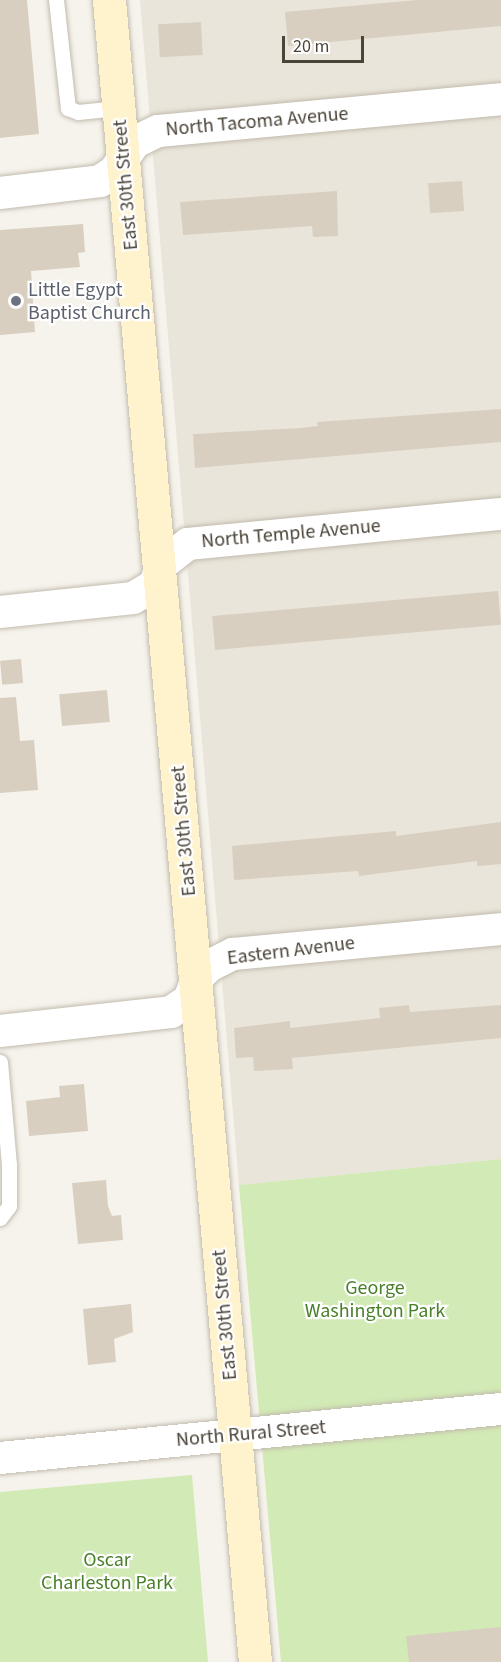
<!DOCTYPE html>
<html>
<head>
<meta charset="utf-8">
<style>
	body { margin:0 }
	#map { position:relative; width:501px; height:1662px; overflow:hidden; background:#f6f3ec; font-family:"Source Sans 3",sans-serif }
	div>[style] { position:absolute }
	[style*='--x'] { left:calc(var(--x)*1px); top:calc(var(--y)*1px); width:calc(var(--w)*1px); rotate:calc(var(--a)*1deg) }
	.residential>* { inset:0; background:#eae5da }
	.green>* { inset:0; background:#d2eab5 }
	.building>* { inset:0; background:#d8cfc1; transform-origin:0 0 }
	.roads { filter:drop-shadow(0 0 2px #c2bbae) drop-shadow(0 0 2px #c2bbae) }
	.lane>* { height:15px; margin:-7.5px; padding:0 7.5px; transform-origin:7.5px; border-radius:7.5px; background:#fff }
	.street>* { height:32px; margin:-16px; padding:0 16px; transform-origin:16px; border-radius:16px; background:#fff }
	.secondary>* { height:33px; margin:-16.5px; padding:0 16.5px; transform-origin:16.5px; border-radius:16.5px; background:#fff3cd }
	.dots>* { width:16px; height:16px; translate:-50% -50%; box-sizing:border-box; border:3px solid #fff; border-radius:50% }
	span { translate:-50% -50%; white-space:nowrap; text-align:center; line-height:1.15; -webkit-text-stroke:4.5px #fff; paint-order:stroke }
	.street-label { font-size:20px; color:#4b4439 }
	.worship-label { font-size:20px; color:#5b616d }
	.left { translate:0 -50%; text-align:left }
	.park-label { font-size:20px; color:#4a7f2a }
	.scale { position:absolute; left:282px; top:36px; width:82px; height:27px; box-sizing:border-box; border:3px solid #4b4439; border-top:0; padding-left:8px; font-size:18px; line-height:21px; white-space:nowrap; color:#4b4439; -webkit-text-stroke:4px #fff; paint-order:stroke }
</style>
</head>
<body>
<div id="map">
	<div class="residential">
		<i style="clip-path:polygon(140px 0,501px 0,501px 1159px,239px 1185px)"></i>
	</div>
	<div class="green">
		<i style="clip-path:polygon(501px 1159px,501px 1662px,281px 1662px,239px 1185px)"></i>
		<i style="clip-path:polygon(192px 1475px,208px 1662px,0 1662px,0 1492px)"></i>
	</div>
	<div class="building">
		<i style="clip-path:polygon(0 0,27px 0,39px 134px,0 138px)"></i>
		<i style="clip-path:polygon(417px 0,501px 0,501px 26px,288px 46px,285px 12px)"></i>
		<i style="left:201px;top:22px;width:33px;height:43px;rotate:87deg"></i>
		<i style="left:462px;top:181px;width:30px;height:34px;rotate:86deg"></i>
		<i style="clip-path:polygon(337px 191px,338px 236px,313px 237px,312px 226px,183px 235px,180px 202px)"></i>
		<i style="clip-path:polygon(83px 224px,85px 252px,78px 253px,80px 267px,31px 271px,35px 332px,0 335px,0 230px)"></i>
		<i style="clip-path:polygon(501px 409px,501px 442px,195px 468px,193px 434px,301px 428px,318px 426px,317px 422px)"></i>
		<i style="left:498px;top:591px;width:34px;height:287px;rotate:85deg"></i>
		<i style="left:21px;top:659px;width:24px;height:21px;rotate:85deg"></i>
		<i style="left:107px;top:690px;width:32px;height:48px;rotate:85deg"></i>
		<i style="clip-path:polygon(16px 697px,20px 741px,34px 740px,38px 790px,0 793px,0 698px)"></i>
		<i style="clip-path:polygon(501px 822px,501px 864px,477px 866px,477px 861px,359px 876px,358px 871px,234px 880px,232px 846px,396px 831px,396px 836px)"></i>
		<i style="clip-path:polygon(409px 1005px,410px 1012px,501px 1005px,501px 1038px,292px 1058px,293px 1069px,254px 1071px,253px 1057px,236px 1058px,234px 1028px,290px 1021px,290px 1028px,380px 1018px,379px 1008px)"></i>
		<i style="clip-path:polygon(84px 1084px,88px 1131px,29px 1136px,26px 1101px,60px 1097px,59px 1086px)"></i>
		<i style="clip-path:polygon(106px 1180px,108px 1206px,112px 1216px,121px 1215px,123px 1240px,78px 1244px,72px 1183px)"></i>
		<i style="clip-path:polygon(131px 1304px,133px 1332px,114px 1339px,116px 1362px,88px 1365px,83px 1309px)"></i>
		<i style="clip-path:polygon(501px 1627px,501px 1662px,409px 1662px,406px 1636px)"></i>
	</div>
	<div class="roads">
		<div class="lane">
			<i style="--x:56;--y:0;--w:109;--a:83.7"></i>
			<i style="--x:68;--y:108;--w:11;--a:22"></i>
			<i style="--x:78;--y:112;--w:40;--a:-5.7"></i>
			<i style="--x:0;--y:1062;--w:102;--a:85"></i>
			<i style="--x:9;--y:1164;--w:42;--a:90"></i>
			<i style="--x:9;--y:1206;--w:15;--a:127"></i>
		</div>
		<div class="street">
			<i style="--x:0;--y:193;--w:101;--a:-6.8"></i>
			<i style="--x:100;--y:181;--w:17;--a:-33"></i>
			<i style="--x:114;--y:172;--w:37;--a:-55"></i>
			<i style="--x:135;--y:142;--w:25;--a:-26"></i>
			<i style="--x:158;--y:131;--w:344;--a:-5.3"></i>
			<i style="--x:0;--y:612;--w:134;--a:-6"></i>
			<i style="--x:133;--y:598;--w:26;--a:-31"></i>
			<i style="--x:155;--y:585;--w:21;--a:-73"></i>
			<i style="--x:161;--y:565;--w:34;--a:-38"></i>
			<i style="--x:188;--y:544;--w:314;--a:-5.5"></i>
			<i style="--x:0;--y:1031;--w:172;--a:-6.3"></i>
			<i style="--x:171;--y:1012;--w:22;--a:-34"></i>
			<i style="--x:189;--y:1000;--w:23;--a:-70"></i>
			<i style="--x:197;--y:978;--w:17;--a:-45"></i>
			<i style="--x:209;--y:966;--w:27;--a:-27"></i>
			<i style="--x:233;--y:954;--w:269;--a:-5.3"></i>
			<i style="--x:0;--y:1458;--w:503;--a:-5.59"></i>
		</div>
		<div class="secondary">
			<i style="--x:109;--y:0;--w:1668;--a:84.98"></i>
		</div>
	</div>
	<div class="dots">
		<i style="left:16px;top:301px;background:#6b7280"></i>
	</div>
	<div class="street-label">
		<span style="left:257px;top:122px;rotate:-5deg">North Tacoma Avenue</span>
		<span style="left:126px;top:185px;rotate:-95deg">East 30th Street</span>
		<span style="left:291px;top:534px;rotate:-5deg">North Temple Avenue</span>
		<span style="left:184px;top:831px;rotate:-95deg">East 30th Street</span>
		<span style="left:291px;top:951px;rotate:-7deg">Eastern Avenue</span>
		<span style="left:225px;top:1315px;rotate:-95deg">East 30th Street</span>
		<span style="left:251px;top:1434px;rotate:-5deg">North Rural Street</span>
	</div>
	<div class="worship-label">
		<span class="left" style="left:28px;top:302px">Little Egypt<br>Baptist Church</span>
	</div>
	<div class="park-label">
		<span style="left:375px;top:1300px">George<br>Washington Park</span>
		<span style="left:107px;top:1572px">Oscar<br>Charleston Park</span>
	</div>
	<div class="scale">20 m</div>
</div>
</body>
</html>
